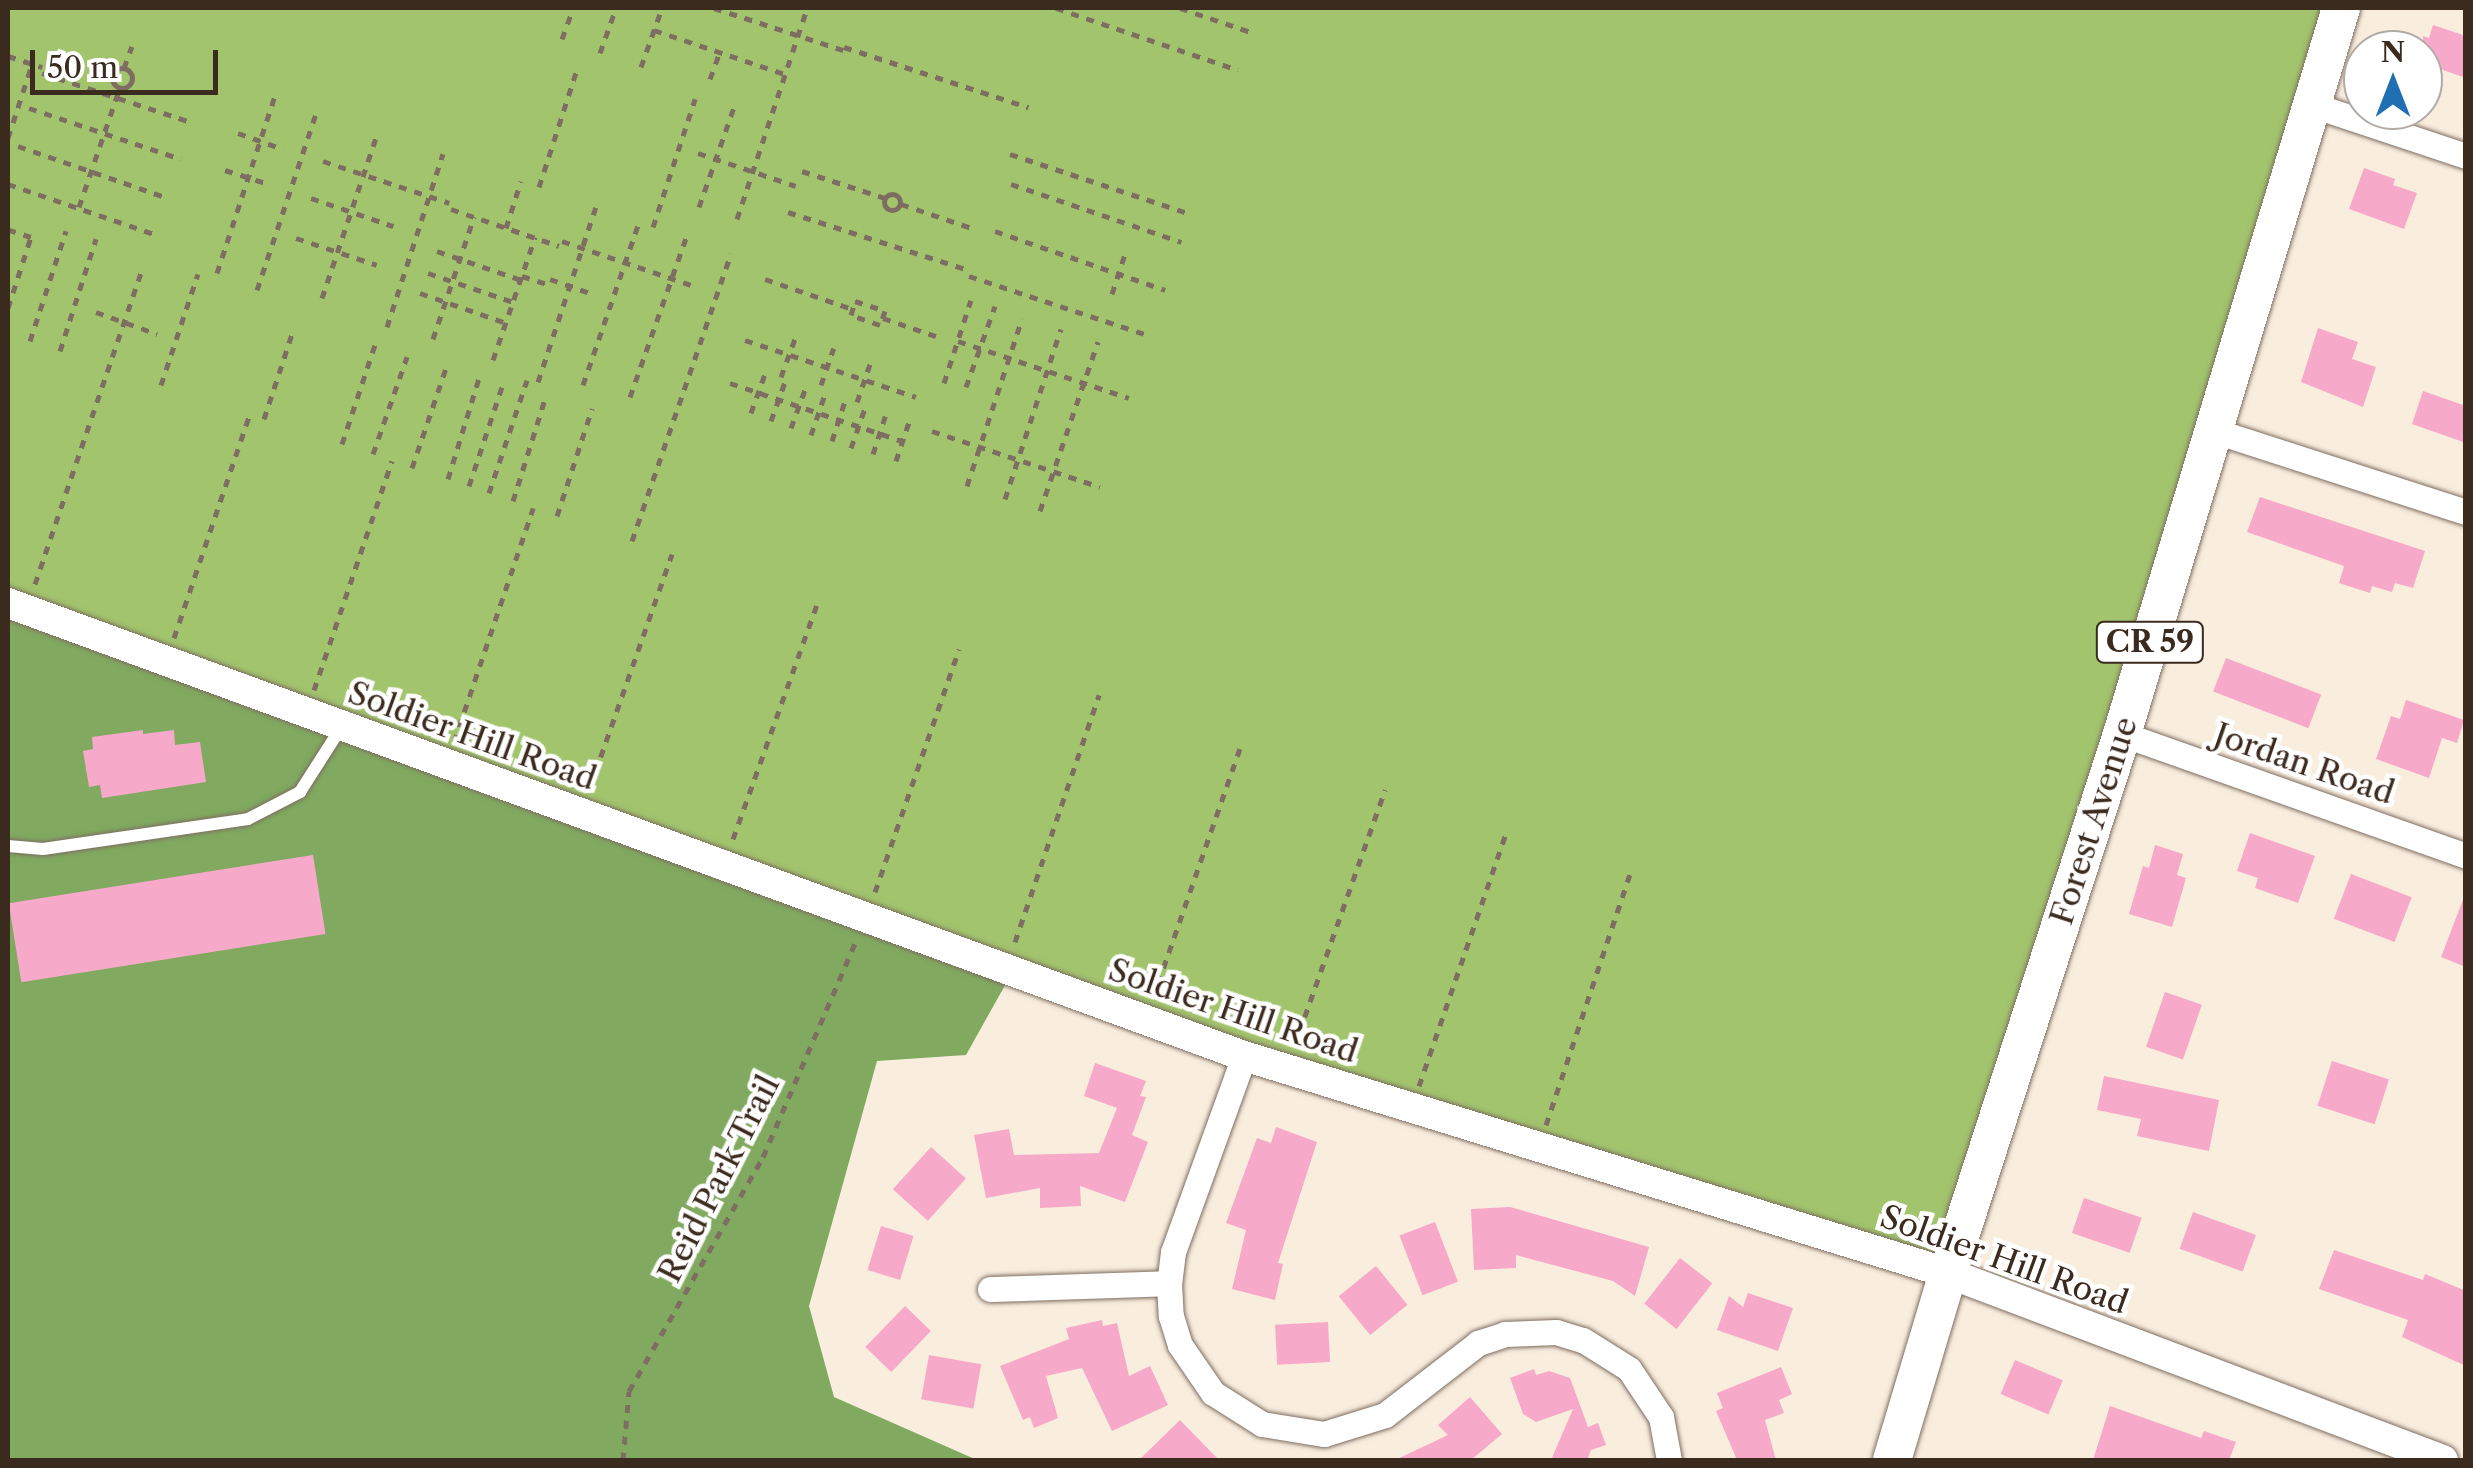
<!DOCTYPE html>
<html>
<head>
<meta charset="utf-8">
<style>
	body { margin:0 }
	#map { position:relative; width:2473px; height:1468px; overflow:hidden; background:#f9edde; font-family:"Libre Caslon Text",serif }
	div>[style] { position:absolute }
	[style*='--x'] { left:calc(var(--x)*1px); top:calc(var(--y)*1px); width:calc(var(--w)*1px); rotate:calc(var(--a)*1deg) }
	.green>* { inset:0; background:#a2c46d }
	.forest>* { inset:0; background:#81aa60 }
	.building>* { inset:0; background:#f7a9c9; transform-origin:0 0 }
	.path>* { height:5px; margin-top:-2.5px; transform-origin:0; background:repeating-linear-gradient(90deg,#7e6e61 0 8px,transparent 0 16px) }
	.path>.ring { margin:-2.5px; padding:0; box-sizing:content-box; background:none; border:5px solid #7e6e61; border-radius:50% }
	.roads { filter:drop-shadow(0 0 2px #7e6e61) drop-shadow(0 0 2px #7e6e61) }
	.service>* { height:12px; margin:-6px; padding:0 6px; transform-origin:6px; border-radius:6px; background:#fff }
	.minor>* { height:25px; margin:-12.5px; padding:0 12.5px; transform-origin:12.5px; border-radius:12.5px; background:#fff }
	.tertiary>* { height:30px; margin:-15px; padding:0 15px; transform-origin:15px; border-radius:15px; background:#fff }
	.primary>* { height:38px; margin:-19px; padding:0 19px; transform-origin:19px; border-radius:19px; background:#fff }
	span { translate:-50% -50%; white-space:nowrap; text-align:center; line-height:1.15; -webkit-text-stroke:9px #fff; paint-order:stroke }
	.shield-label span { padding:2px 8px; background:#fff; border:2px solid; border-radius:8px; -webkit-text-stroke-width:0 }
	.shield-label { font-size:30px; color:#3b2a1e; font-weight:700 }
	.street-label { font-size:32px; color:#3b2a1e }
	.frame { position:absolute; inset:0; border:10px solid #3b2a1e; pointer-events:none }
	.north { position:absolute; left:2343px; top:30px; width:100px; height:100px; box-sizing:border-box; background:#fff; border:2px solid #b1aaa5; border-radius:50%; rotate:0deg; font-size:28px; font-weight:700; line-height:40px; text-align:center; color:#3b2a1e }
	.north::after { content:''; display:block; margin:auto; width:35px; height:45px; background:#1f6fb2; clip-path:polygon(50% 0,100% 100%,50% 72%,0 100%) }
	.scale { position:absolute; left:30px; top:50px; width:188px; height:45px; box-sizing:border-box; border:5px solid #3b2a1e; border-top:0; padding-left:12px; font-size:30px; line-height:35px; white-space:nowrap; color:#3b2a1e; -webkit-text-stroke:8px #fff; paint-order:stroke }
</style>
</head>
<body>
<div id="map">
	<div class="green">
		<i style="clip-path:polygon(8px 8px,2341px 8px,1948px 1273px,1244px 1056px,8px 603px)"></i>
	</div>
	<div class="forest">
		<i style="clip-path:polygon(8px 603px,1013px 971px,966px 1055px,877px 1061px,809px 1306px,834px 1397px,977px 1460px,8px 1460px)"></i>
	</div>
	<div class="building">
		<i style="clip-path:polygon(2433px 25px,2466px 36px,2466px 78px,2423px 63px,2423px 36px,2429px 38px)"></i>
		<i style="clip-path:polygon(2364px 168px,2395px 179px,2393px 185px,2417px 193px,2404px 229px,2349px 209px)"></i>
		<i style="clip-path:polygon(2318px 328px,2358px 342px,2352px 359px,2376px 367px,2363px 407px,2301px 382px)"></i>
		<i style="clip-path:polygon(2423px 391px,2466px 406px,2466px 443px,2412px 424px)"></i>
		<i style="clip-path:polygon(2260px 497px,2425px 551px,2413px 588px,2395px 583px,2392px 592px,2372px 586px,2370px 593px,2339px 583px,2344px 566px,2247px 532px)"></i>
		<i style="left:2226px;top:658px;width:102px;height:36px;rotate:21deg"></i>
		<i style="clip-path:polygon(2406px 700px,2464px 720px,2457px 743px,2442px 738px,2429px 778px,2376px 759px,2391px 716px,2400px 719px)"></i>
		<i style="clip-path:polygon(143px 730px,143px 734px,174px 730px,175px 745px,200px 742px,206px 782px,102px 798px,100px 785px,89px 787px,83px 751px,93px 749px,92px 737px)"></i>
		<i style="clip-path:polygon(2250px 833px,2315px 856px,2298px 903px,2255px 888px,2258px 878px,2237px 871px)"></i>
		<i style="clip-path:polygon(2155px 845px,2183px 854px,2177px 875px,2186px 878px,2172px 927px,2129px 914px,2143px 866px,2149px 868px)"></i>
		<i style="left:313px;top:855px;width:80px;height:308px;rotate:81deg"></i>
		<i style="left:2351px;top:874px;width:65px;height:48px;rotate:21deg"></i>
		<i style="clip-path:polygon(2464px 897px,2466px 897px,2466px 967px,2441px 957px)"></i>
		<i style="left:2165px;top:992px;width:39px;height:58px;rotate:19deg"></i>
		<i style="left:2332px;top:1061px;width:60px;height:47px;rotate:18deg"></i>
		<i style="clip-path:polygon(1095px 1063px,1146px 1081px,1140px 1096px,1146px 1097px,1132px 1135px,1148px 1142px,1125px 1202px,1080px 1186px,1081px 1206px,1040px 1208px,1040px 1188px,986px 1198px,974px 1135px,1009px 1129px,1014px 1155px,1099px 1153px,1117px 1108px,1084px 1096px)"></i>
		<i style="clip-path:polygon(2104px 1076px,2219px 1100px,2209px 1151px,2137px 1136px,2141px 1119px,2097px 1110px)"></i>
		<i style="clip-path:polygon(1276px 1127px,1317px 1142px,1278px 1263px,1283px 1264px,1275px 1300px,1232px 1289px,1246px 1230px,1226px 1223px,1257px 1138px,1271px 1143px)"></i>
		<i style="left:931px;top:1147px;width:47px;height:57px;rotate:42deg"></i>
		<i style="left:2084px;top:1198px;width:61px;height:37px;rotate:19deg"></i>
		<i style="clip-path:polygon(1510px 1207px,1649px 1247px,1635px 1296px,1613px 1281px,1516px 1255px,1516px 1268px,1474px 1270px,1471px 1209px)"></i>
		<i style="left:2193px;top:1212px;width:67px;height:39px;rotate:20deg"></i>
		<i style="left:1435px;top:1222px;width:64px;height:38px;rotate:69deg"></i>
		<i style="left:881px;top:1226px;width:34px;height:46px;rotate:17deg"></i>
		<i style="clip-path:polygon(2334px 1250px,2423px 1280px,2425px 1274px,2466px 1291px,2466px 1366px,2402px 1337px,2408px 1320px,2319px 1289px)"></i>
		<i style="left:1680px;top:1258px;width:41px;height:58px;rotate:38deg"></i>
		<i style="left:1376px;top:1266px;width:50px;height:48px;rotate:51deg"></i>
		<i style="clip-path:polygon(1748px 1293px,1793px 1308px,1778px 1351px,1717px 1330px,1729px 1296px,1743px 1307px)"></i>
		<i style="left:905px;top:1306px;width:36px;height:57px;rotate:44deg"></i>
		<i style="clip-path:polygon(1102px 1320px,1103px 1326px,1117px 1323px,1129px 1376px,1150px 1366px,1168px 1405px,1112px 1431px,1082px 1368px,1046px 1376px,1058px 1418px,1034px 1428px,1030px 1417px,1023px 1420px,1000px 1366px,1069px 1339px,1066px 1328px)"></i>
		<i style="left:1328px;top:1322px;width:40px;height:53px;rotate:87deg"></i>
		<i style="left:929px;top:1355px;width:53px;height:45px;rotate:10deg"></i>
		<i style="left:2015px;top:1360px;width:52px;height:37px;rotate:23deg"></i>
		<i style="clip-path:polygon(1781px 1367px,1792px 1394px,1779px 1400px,1784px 1413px,1765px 1420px,1776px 1460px,1737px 1460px,1716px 1411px,1723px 1408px,1717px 1393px)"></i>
		<i style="clip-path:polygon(1534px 1369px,1536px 1375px,1549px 1371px,1570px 1378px,1588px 1427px,1598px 1423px,1606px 1445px,1591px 1450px,1587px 1460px,1551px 1460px,1573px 1409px,1536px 1422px,1523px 1414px,1510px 1378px)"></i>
		<i style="clip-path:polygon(1470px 1397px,1502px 1434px,1471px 1460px,1395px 1460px,1448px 1435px,1438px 1425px)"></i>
		<i style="clip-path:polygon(2110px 1406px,2201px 1438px,2204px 1431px,2236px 1442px,2229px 1460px,2093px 1460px)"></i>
		<i style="clip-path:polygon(1180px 1420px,1219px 1460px,1139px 1460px)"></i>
	</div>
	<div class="path">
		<i style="--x:714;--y:8;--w:136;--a:18"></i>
		<i style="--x:1056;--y:8;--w:192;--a:18.8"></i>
		<i style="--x:1180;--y:8;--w:75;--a:18.7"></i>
		<i style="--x:654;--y:30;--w:138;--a:18.6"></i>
		<i style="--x:562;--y:39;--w:33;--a:-70"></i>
		<i style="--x:844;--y:47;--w:194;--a:18.1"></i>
		<i style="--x:600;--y:53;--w:48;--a:-70.4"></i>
		<i style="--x:8;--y:56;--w:36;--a:18"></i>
		<i style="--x:641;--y:67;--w:63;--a:-70.4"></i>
		<i style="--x:124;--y:68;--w:23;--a:-70"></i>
		<i class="ring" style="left:112px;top:68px;width:15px;height:15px"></i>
		<i style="--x:42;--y:73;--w:157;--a:18.2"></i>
		<i style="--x:710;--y:79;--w:29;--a:-70"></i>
		<i style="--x:29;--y:108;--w:160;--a:18.5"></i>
		<i style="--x:238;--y:133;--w:48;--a:19.6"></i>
		<i style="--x:8;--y:138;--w:78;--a:-72"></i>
		<i style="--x:18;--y:146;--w:159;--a:19.1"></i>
		<i style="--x:698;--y:153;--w:103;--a:18.6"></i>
		<i style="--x:1010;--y:154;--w:190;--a:18.4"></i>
		<i style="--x:323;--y:161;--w:133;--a:18.4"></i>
		<i style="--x:225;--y:170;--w:46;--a:17.7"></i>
		<i style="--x:802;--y:171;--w:87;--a:18"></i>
		<i style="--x:8;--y:184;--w:154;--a:18.9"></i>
		<i style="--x:1011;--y:184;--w:180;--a:18.8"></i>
		<i style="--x:539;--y:187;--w:124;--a:-72.1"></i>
		<i class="ring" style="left:884px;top:194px;width:11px;height:11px"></i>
		<i style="--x:311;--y:198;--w:87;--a:18.9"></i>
		<i style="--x:901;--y:204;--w:75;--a:18.7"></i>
		<i style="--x:79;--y:207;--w:127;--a:-71.1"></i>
		<i style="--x:699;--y:207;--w:106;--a:-70.7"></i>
		<i style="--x:451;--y:209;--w:114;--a:18.9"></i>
		<i style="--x:788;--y:212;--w:190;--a:17.8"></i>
		<i style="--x:737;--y:219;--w:222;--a:-71.6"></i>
		<i style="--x:653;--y:227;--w:135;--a:-71.8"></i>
		<i style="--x:506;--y:228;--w:49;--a:-72.3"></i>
		<i style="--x:995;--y:231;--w:180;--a:19.1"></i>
		<i style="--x:296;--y:238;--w:85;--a:18.4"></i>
		<i style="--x:562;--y:241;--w:136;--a:18.8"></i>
		<i style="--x:437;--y:251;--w:89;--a:19"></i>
		<i style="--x:217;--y:273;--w:186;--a:-71.9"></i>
		<i style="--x:428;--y:273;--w:90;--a:18.8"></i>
		<i style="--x:522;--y:276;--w:25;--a:18"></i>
		<i style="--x:969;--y:276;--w:191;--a:18.3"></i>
		<i style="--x:550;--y:279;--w:42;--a:19.3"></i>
		<i style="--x:765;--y:279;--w:92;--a:19"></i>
		<i style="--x:257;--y:290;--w:189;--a:-71.5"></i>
		<i style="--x:420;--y:293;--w:91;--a:19.2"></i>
		<i style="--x:1112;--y:294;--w:42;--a:-72"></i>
		<i style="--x:322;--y:298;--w:175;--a:-71.4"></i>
		<i style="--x:855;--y:301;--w:32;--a:18"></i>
		<i style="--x:885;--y:311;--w:15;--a:110"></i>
		<i style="--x:880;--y:325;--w:31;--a:-161"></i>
		<i style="--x:851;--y:315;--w:15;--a:-74"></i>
		<i style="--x:8;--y:308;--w:75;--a:-72.1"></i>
		<i style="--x:31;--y:237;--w:23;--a:-162"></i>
		<i style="--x:96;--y:312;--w:65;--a:19.8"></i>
		<i style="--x:883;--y:318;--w:56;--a:18.8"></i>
		<i style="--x:387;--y:327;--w:182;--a:-72.1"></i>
		<i style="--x:433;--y:339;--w:129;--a:-71.4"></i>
		<i style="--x:745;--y:340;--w:180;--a:18.4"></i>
		<i style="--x:30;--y:341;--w:116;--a:-71.9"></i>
		<i style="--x:958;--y:341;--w:180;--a:18.4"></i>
		<i style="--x:60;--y:351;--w:118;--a:-72.2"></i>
		<i style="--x:493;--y:360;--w:130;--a:-71.1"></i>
		<i style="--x:781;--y:377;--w:44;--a:-69.9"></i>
		<i style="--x:538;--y:382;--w:184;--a:-71.7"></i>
		<i style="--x:730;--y:383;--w:182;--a:18.6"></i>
		<i style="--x:944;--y:383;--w:87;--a:-72"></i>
		<i style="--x:161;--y:385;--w:117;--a:-71.6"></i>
		<i style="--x:583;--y:385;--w:172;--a:-71"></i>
		<i style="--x:821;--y:385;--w:39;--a:-71"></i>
		<i style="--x:966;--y:387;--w:86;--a:-70.3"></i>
		<i style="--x:630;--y:397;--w:169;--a:-70.6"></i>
		<i style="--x:857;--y:402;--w:43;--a:-71.1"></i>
		<i style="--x:751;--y:413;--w:41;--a:-70.3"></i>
		<i style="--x:264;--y:419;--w:89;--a:-71.8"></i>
		<i style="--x:771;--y:421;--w:41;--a:-70.3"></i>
		<i style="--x:791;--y:428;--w:44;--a:-69.9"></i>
		<i style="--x:932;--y:431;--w:177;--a:18.4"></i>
		<i style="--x:811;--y:435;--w:43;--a:-71.1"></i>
		<i style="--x:832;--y:441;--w:42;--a:-72"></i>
		<i style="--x:342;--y:444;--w:108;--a:-71.6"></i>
		<i style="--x:851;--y:448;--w:42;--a:-70.7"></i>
		<i style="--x:373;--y:454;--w:103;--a:-70.7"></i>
		<i style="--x:873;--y:454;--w:42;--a:-72"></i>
		<i style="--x:896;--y:461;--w:41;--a:-71.6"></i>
		<i style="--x:412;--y:468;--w:109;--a:-71.2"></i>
		<i style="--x:448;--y:479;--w:109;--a:-72.9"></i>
		<i style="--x:469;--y:486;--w:108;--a:-71.6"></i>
		<i style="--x:967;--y:486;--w:176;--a:-71.8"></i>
		<i style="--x:489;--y:493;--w:119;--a:-71.4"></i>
		<i style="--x:1005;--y:499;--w:179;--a:-71.8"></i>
		<i style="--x:513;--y:501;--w:107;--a:-72.6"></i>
		<i style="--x:1040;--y:511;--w:179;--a:-71.1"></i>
		<i style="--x:557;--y:516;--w:113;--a:-71.9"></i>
		<i style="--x:632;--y:541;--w:304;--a:-71"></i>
		<i style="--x:35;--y:584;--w:333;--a:-71.2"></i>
		<i style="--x:174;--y:638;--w:237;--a:-71.3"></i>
		<i style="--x:314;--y:690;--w:242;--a:-71.2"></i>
		<i style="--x:454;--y:742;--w:247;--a:-71.3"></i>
		<i style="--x:590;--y:787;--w:247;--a:-70.6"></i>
		<i style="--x:733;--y:839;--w:252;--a:-70.3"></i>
		<i style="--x:875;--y:892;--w:257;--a:-70.9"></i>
		<i style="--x:1015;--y:942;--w:261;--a:-71.2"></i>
		<i style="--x:1153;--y:998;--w:271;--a:-70.8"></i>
		<i style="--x:1294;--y:1047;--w:273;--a:-70.5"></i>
		<i style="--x:1419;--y:1086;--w:270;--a:-71"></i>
		<i style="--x:1546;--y:1125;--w:268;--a:-71.5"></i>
		<i style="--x:623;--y:1460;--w:69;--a:-85"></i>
		<i style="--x:629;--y:1391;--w:270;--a:-60.2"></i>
		<i style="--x:763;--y:1157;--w:237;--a:-66.7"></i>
	</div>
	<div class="roads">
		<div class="service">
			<i style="--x:8;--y:846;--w:35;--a:5"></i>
			<i style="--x:43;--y:849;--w:207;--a:-8.3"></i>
			<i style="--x:248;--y:819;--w:59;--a:-27.4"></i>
			<i style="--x:300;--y:792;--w:78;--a:-57.5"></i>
		</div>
		<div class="minor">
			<i style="--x:2313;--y:105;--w:161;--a:18.4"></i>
			<i style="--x:2215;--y:431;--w:264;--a:17.9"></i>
			<i style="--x:2122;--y:734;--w:365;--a:19.5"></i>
			<i style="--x:1244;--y:1056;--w:208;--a:109.9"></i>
			<i style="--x:1173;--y:1252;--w:31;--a:97"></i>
			<i style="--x:1169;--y:1283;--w:33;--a:87"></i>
			<i style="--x:1171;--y:1316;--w:30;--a:73"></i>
			<i style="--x:1180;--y:1345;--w:58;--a:55.5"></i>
			<i style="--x:1213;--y:1393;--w:58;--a:32.3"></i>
			<i style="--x:1262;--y:1424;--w:63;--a:9.2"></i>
			<i style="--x:1324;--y:1434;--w:64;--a:-17.3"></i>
			<i style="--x:1385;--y:1415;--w:118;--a:-37.7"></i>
			<i style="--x:1478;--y:1343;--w:28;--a:-18"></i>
			<i style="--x:1505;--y:1334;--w:51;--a:-2.2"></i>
			<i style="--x:1556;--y:1332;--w:28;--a:17"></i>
			<i style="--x:1583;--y:1340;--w:54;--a:32.2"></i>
			<i style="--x:1629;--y:1369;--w:58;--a:56.3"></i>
			<i style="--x:1661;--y:1417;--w:44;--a:79.5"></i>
			<i style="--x:990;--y:1289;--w:179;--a:-1.9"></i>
		</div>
		<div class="tertiary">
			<i style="--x:8;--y:603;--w:1316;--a:20.13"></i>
			<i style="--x:1244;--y:1056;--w:737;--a:17.13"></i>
			<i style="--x:1948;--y:1273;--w:529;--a:20.7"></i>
		</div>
		<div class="primary">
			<i style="--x:1892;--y:1460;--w:195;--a:-73.3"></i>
			<i style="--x:1948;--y:1273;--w:566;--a:-72.11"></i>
			<i style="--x:2122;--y:734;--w:758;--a:-73.21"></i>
		</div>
	</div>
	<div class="shield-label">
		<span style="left:2150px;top:642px">CR 59</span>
	</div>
	<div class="street-label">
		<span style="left:472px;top:736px;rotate:20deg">Soldier Hill Road</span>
		<span style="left:2304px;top:764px;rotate:19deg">Jordan Road</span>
		<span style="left:2094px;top:821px;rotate:-72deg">Forest Avenue</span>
		<span style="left:1233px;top:1011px;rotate:19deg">Soldier Hill Road</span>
		<span style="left:719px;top:1179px;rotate:-63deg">Reid Park Trail</span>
		<span style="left:2004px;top:1260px;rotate:20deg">Soldier Hill Road</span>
	</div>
	<div class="frame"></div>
	<div class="north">N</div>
	<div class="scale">50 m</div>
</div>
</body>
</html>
